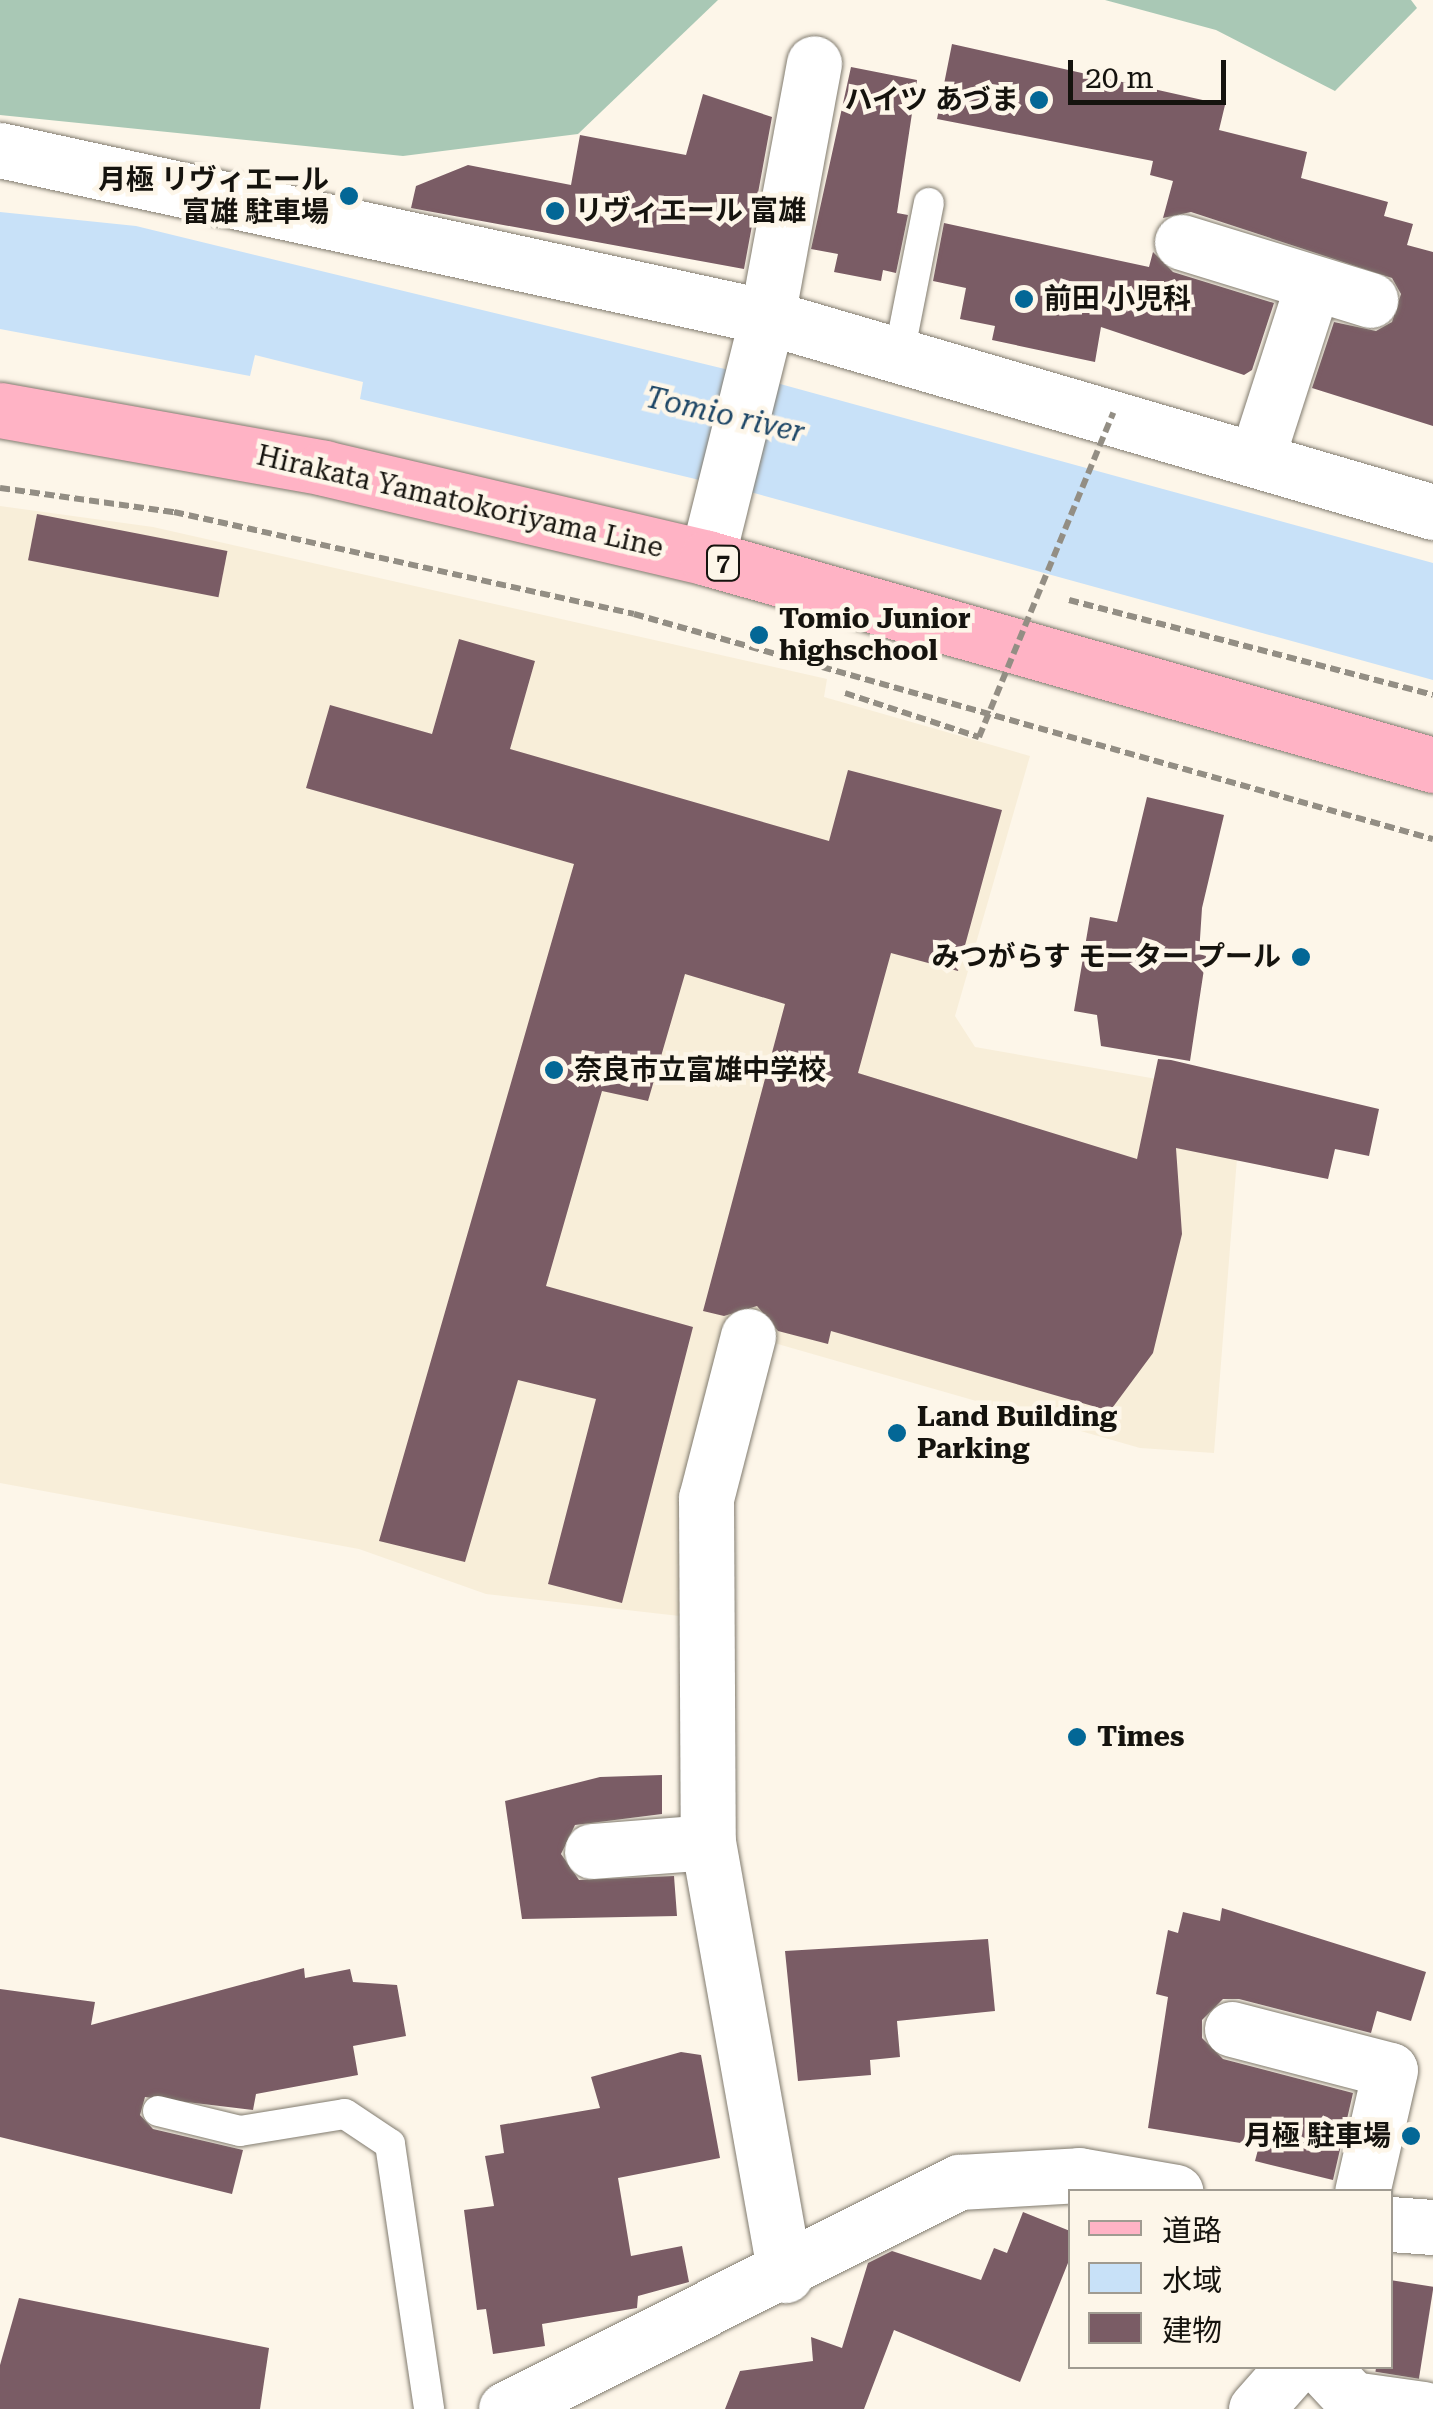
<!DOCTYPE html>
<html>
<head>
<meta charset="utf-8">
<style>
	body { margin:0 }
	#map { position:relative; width:1433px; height:2409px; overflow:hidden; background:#fdf6e9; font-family:"Roboto Serif","Noto Sans JP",serif }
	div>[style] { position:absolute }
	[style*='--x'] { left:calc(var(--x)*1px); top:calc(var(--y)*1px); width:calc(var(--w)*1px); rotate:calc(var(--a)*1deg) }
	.built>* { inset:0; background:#f8eed9 }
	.forest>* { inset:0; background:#a9c8b5 }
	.water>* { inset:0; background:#c8e1f8 }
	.building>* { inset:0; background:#7a5c65; transform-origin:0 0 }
	.path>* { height:6px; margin-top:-3px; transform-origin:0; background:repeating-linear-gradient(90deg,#938e84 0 10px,transparent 0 15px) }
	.roads { filter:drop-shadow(0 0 2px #817b6f) drop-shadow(0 0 2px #817b6f) }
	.lane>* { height:30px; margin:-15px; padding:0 15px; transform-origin:15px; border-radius:15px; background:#fff }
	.street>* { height:55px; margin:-27.5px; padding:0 27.5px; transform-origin:27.5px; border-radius:27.5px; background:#fff }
	.primary>* { height:55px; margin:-27.5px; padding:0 27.5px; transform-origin:27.5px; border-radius:27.5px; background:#ffb3c5 }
	.path-bridge>* { height:6px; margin-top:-3px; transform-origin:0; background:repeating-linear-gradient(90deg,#938e84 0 10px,transparent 0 15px) }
	.dots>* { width:28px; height:28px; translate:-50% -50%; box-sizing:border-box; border:5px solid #fdf6e9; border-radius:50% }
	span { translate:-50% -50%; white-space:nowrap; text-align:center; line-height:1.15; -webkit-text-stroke:9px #fdf6e9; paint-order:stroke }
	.shield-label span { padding:2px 8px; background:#fdf6e9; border:2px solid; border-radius:8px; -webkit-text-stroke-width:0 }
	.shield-label { font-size:25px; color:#15130e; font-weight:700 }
	.poi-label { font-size:28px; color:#15130e; font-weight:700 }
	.right { translate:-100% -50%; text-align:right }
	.left { translate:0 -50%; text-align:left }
	.street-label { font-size:28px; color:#15130e }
	.water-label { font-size:30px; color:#1d4666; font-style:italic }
	.legend { position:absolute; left:1068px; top:2189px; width:325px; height:180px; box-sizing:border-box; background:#fdf6e9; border:2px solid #a09b91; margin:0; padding:12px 18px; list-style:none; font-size:30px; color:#15130e }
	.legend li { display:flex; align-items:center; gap:20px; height:50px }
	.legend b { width:50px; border:2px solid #a09b91 }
	.scale { position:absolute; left:1068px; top:60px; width:158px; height:45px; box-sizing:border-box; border:5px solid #15130e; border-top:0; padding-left:12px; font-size:30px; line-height:35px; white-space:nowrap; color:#15130e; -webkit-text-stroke:8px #fdf6e9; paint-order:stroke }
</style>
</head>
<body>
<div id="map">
	<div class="built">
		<i style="clip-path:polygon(0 506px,153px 527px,827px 679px,824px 697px,1030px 756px,955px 1016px,975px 1047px,1242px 1094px,1214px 1453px,1140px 1448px,739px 1333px,697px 1618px,486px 1594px,359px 1549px,0 1483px)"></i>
	</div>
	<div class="forest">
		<i style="clip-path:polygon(0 0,718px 0,578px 134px,403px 156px,0 115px)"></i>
		<i style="clip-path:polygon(1105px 0,1411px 0,1417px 8px,1335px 91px,1216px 30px)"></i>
	</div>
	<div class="water">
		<i style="clip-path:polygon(0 212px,136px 226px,729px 370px,1433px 563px,1433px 680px,754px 493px,360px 399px,363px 382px,255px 355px,250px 376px,0 329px)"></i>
	</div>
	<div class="building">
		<i style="clip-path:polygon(952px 44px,1225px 105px,1219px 130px,1307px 152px,1301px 178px,1388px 202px,1384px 216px,1413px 224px,1407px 245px,1433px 252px,1433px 426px,1312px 388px,1334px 322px,1376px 331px,1392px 322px,1401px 294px,1392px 278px,1191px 212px,1163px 218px,1173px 181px,1150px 175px,1153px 161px,937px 119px)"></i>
		<i style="clip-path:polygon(851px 67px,917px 80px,897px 213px,908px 215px,896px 273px,883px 270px,881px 281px,834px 272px,838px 254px,811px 249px)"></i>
		<i style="clip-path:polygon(703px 94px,772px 117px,744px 269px,411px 208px,416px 186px,468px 165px,571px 185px,580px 135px,686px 155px)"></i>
		<i style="clip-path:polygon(944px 223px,1149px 267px,1153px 252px,1173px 272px,1274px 303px,1252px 370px,1244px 375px,1101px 327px,1095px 362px,992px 340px,995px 326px,960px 319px,966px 288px,933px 281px)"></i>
		<i style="left:37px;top:514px;width:194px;height:47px;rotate:11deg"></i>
		<i style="clip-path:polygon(459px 639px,535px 661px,510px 749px,829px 841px,848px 770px,1002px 810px,958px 971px,891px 953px,858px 1073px,1137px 1159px,1158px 1059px,1171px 1060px,1379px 1109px,1369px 1156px,1335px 1149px,1328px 1179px,1176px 1148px,1182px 1234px,1153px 1353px,1110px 1411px,831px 1331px,828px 1344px,778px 1331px,757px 1306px,724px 1316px,703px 1311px,785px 1004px,685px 974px,648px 1101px,602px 1091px,546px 1286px,693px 1327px,622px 1603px,548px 1584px,596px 1399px,518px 1380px,465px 1562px,379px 1541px,574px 864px,306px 788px,330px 705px,432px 734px)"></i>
		<i style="clip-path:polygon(1147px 797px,1224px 815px,1202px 908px,1199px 954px,1206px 956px,1190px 1061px,1101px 1046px,1097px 1015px,1074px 1011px,1090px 917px,1117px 922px)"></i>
		<i style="clip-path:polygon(662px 1775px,662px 1814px,575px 1825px,561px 1854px,579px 1880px,674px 1876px,677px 1916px,522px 1919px,505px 1801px,600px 1777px)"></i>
		<i style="clip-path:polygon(1222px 1908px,1426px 1972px,1411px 2021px,1377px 2011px,1371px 2033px,1239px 1999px,1223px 1999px,1202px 2020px,1202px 2038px,1223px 2059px,1353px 2093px,1333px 2180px,1255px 2161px,1259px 2146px,1148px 2128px,1168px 1997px,1156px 1994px,1168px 1930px,1178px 1933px,1183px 1912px,1220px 1921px)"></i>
		<i style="clip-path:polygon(988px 1939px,995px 2011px,897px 2021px,900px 2057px,870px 2060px,871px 2075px,798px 2081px,785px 1951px)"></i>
		<i style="clip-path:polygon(304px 1968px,305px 1978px,350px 1969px,353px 1982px,397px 1985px,406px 2036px,353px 2046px,358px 2075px,256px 2094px,253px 2110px,145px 2097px,140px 2115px,153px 2129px,243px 2150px,232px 2194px,0 2137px,0 1989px,95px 2002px,91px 2025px)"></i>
		<i style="clip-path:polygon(681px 2052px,701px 2055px,720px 2158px,618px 2178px,631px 2256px,682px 2246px,689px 2282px,638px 2296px,637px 2308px,542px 2324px,545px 2346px,493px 2354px,486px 2309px,477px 2310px,464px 2210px,494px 2206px,485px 2156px,504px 2153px,500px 2125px,600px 2108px,591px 2077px)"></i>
		<i style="clip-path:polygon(1023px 2212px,1070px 2231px,1070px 2258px,1020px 2382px,894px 2330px,864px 2409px,725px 2409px,740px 2371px,813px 2361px,811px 2337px,842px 2348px,868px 2263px,892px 2251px,981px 2280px,994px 2248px,1007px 2253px)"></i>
		<i style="left:1390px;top:2280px;width:44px;height:93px;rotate:9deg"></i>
		<i style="clip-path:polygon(19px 2298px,269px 2348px,260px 2409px,0 2409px,0 2365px)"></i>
	</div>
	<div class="path">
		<i style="--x:0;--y:488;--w:176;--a:7.9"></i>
		<i style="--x:174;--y:512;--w:471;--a:12.5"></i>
		<i style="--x:634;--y:614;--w:830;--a:15.73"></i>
		<i style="--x:1069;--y:600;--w:376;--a:14.6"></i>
	</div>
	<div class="roads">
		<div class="lane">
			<i style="--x:899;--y:354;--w:154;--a:-78.8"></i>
			<i style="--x:158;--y:2111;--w:84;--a:13.7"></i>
			<i style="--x:240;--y:2131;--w:106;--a:-9.2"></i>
			<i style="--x:345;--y:2114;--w:54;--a:33.7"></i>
			<i style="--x:390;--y:2144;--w:268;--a:81.6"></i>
		</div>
		<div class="street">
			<i style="--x:0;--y:150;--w:785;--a:12.28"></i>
			<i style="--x:767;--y:317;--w:694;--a:16.32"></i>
			<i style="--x:1182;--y:242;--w:197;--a:17.1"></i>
			<i style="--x:1257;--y:457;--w:182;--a:-72.1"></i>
			<i style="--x:707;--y:558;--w:248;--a:-76"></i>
			<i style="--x:767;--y:317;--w:258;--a:-79.5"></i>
			<i style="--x:748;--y:1336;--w:167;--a:104.5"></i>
			<i style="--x:706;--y:1498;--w:344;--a:89.7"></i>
			<i style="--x:708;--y:1842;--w:440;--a:79.9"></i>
			<i style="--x:592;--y:1851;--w:116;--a:-4.4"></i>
			<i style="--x:1232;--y:2029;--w:163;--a:14.5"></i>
			<i style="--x:1390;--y:2070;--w:125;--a:102.9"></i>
			<i style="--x:1390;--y:2224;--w:43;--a:4"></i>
			<i style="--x:1321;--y:2366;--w:45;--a:46.8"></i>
			<i style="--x:1352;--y:2399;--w:72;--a:8"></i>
			<i style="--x:506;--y:2409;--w:507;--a:-26.62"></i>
			<i style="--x:959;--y:2182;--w:120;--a:-3.3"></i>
			<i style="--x:1079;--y:2175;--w:98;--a:9.9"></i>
			<i style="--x:1256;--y:2409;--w:57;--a:-48.5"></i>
		</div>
		<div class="primary">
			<i style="--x:0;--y:410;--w:329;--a:10.1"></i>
			<i style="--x:324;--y:468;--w:393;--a:13.2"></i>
			<i style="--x:707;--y:558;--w:755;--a:15.91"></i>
		</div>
	</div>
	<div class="path-bridge">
		<i style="--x:845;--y:693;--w:141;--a:18.2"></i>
		<i style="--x:979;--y:737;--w:351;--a:-67.5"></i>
	</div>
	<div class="dots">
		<i style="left:1039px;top:100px;background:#036796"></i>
		<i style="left:349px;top:196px;background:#036796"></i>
		<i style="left:555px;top:211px;background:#036796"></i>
		<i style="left:1024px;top:299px;background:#036796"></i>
		<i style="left:759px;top:635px;background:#036796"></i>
		<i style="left:1301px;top:957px;background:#036796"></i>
		<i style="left:554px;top:1070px;background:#036796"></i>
		<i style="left:897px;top:1433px;background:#036796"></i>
		<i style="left:1077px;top:1737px;background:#036796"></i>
		<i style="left:1411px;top:2136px;background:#036796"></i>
	</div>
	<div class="shield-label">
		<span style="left:723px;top:563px">7</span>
	</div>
	<div class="poi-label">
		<span class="right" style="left:1019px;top:100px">ハイツ あづま</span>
		<span class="right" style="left:329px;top:196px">月極 リヴィエール<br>富雄 駐車場</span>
		<span class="left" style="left:575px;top:211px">リヴィエール 富雄</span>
		<span class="left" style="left:1044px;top:299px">前田 小児科</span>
		<span class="left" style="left:779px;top:635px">Tomio Junior<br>highschool</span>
		<span class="right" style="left:1281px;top:957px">みつがらす モーター プール</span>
		<span class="left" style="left:574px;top:1070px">奈良市立富雄中学校</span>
		<span class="left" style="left:917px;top:1433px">Land Building<br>Parking</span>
		<span class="left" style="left:1097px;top:1737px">Times</span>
		<span class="right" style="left:1391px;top:2136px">月極 駐車場</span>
	</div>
	<div class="street-label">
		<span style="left:460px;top:502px;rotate:13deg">Hirakata Yamatokoriyama Line</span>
	</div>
	<div class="water-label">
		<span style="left:725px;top:415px;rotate:13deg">Tomio river</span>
	</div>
	<ul class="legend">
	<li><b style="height:12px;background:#ffb3c5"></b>道路</li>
	<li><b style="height:28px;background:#c8e1f8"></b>水域</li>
	<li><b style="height:28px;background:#7a5c65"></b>建物</li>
	</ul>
	<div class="scale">20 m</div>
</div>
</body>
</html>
